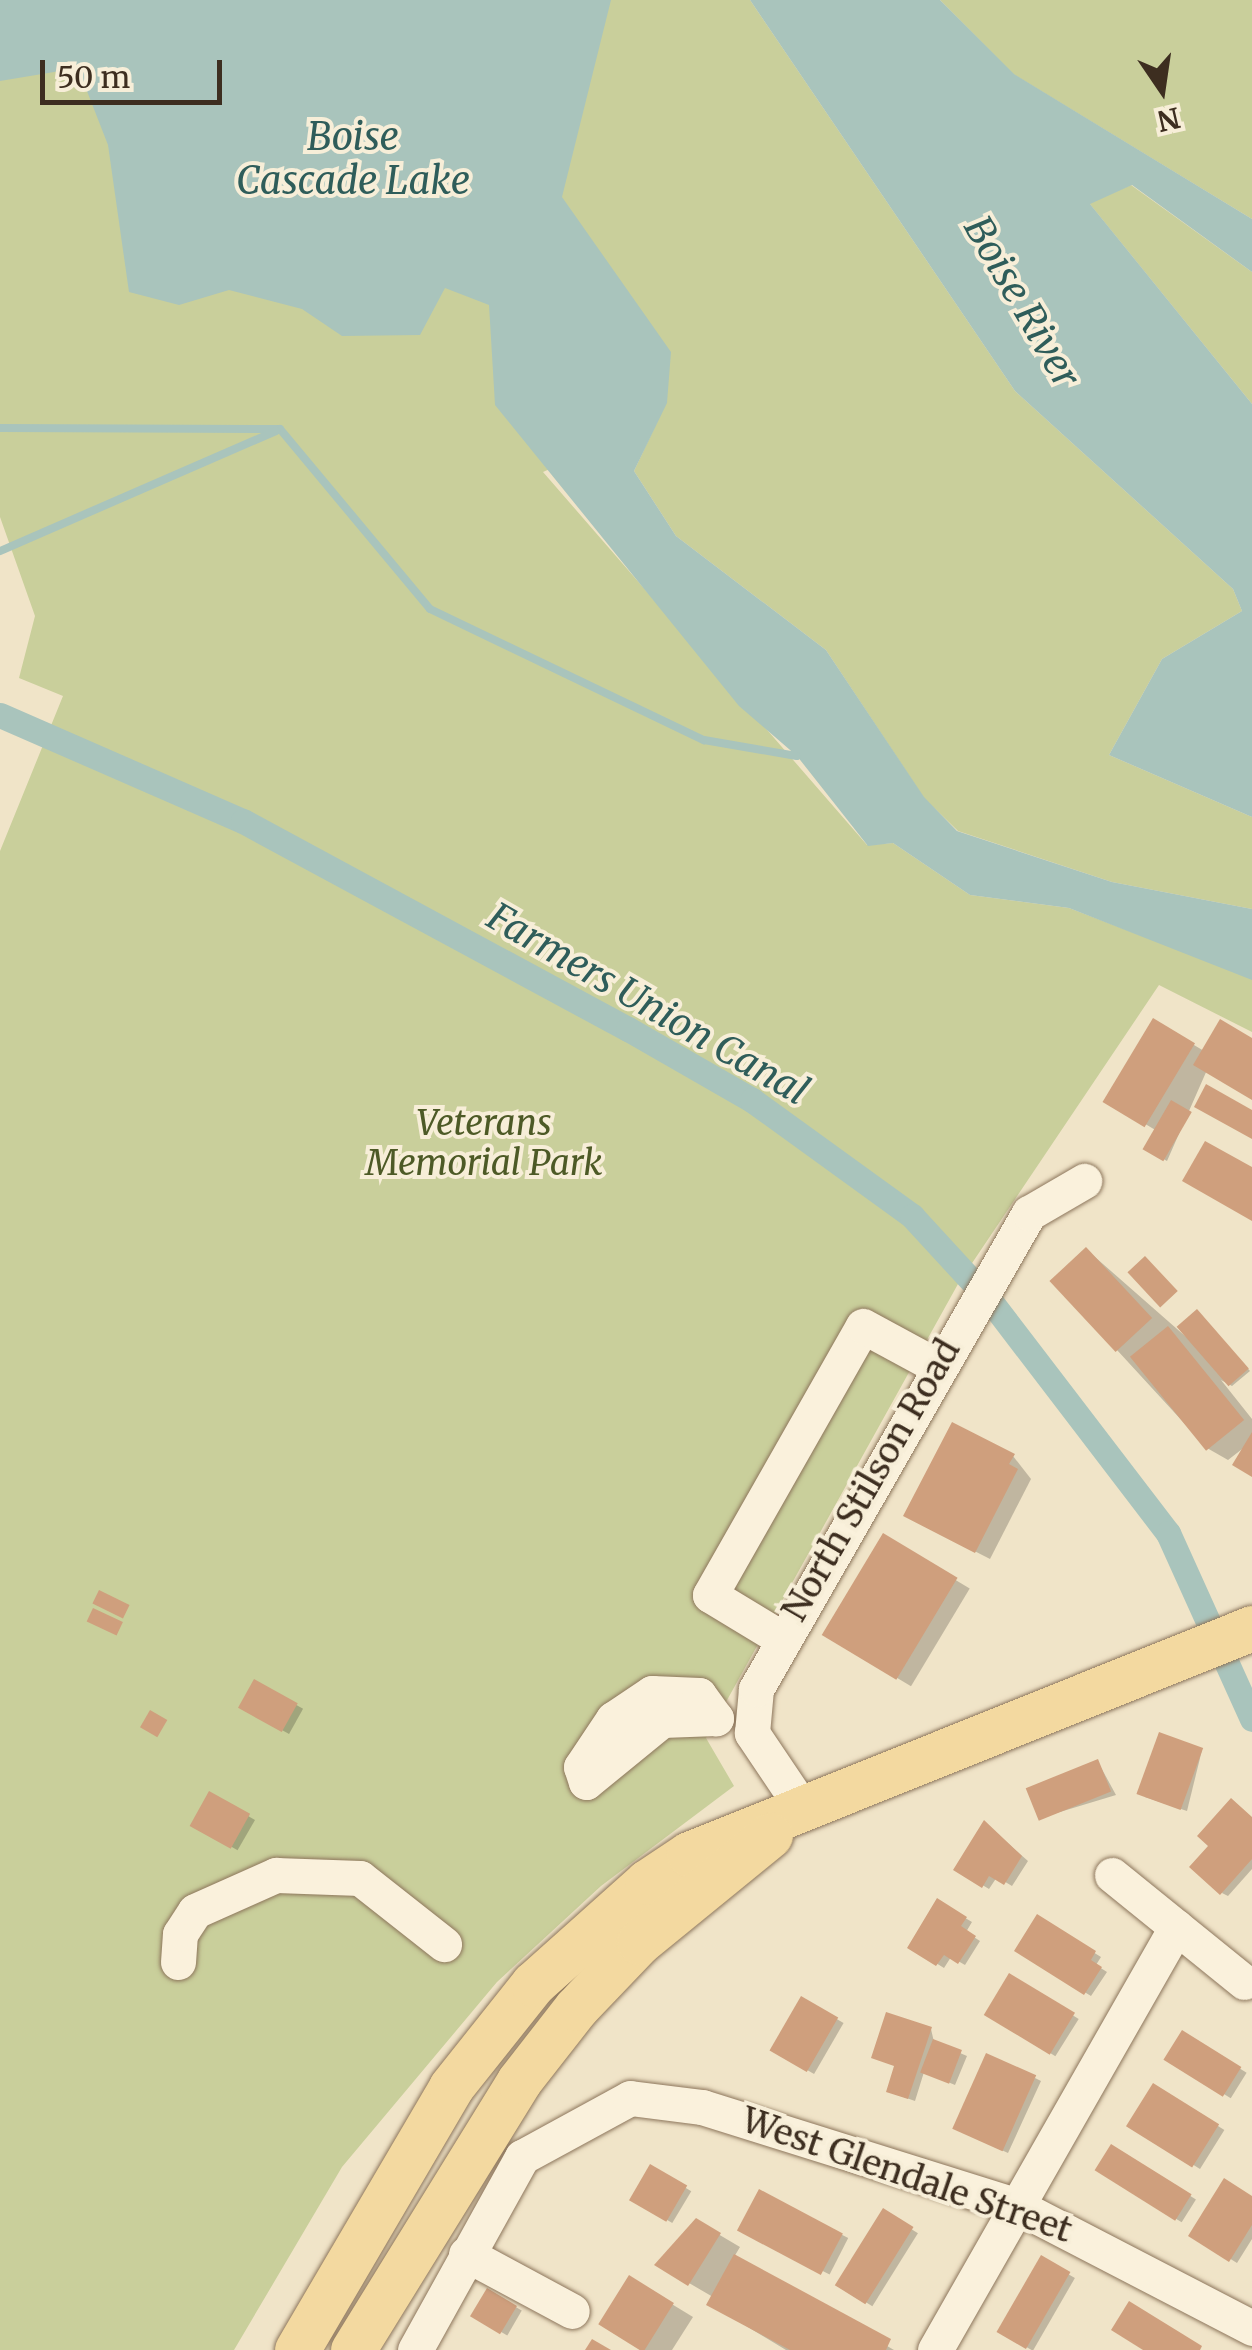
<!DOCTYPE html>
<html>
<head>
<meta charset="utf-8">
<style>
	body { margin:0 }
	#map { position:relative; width:1252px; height:2350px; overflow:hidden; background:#f0e4c8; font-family:Merriweather,serif }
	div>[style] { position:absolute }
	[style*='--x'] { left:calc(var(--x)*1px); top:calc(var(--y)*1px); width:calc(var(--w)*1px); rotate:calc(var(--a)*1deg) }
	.green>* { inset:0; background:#c9cf9b }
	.water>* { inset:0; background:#a9c4bc }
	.shadow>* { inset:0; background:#0003; transform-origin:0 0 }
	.stream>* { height:8px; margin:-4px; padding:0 4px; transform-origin:4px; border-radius:4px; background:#a9c4bc }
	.canal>* { height:25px; margin:-12.5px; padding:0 12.5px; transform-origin:12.5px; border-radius:12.5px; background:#a9c4bc }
	.building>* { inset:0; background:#cf9f7d; transform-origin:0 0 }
	.roads { filter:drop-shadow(0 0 2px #8d765c) drop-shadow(0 0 2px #8d765c) }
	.minor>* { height:35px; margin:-17.5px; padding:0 17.5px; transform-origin:17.5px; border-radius:17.5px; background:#faf1dc }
	.major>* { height:45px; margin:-22.5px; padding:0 22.5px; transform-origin:22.5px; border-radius:22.5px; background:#f3d9a0 }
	span { translate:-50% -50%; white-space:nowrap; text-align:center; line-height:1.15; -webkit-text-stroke:8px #f7eed8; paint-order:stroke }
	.park-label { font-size:35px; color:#4d5a26; font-style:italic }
	.street-label { font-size:35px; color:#3d2e20 }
	.water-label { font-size:38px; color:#2f5d5a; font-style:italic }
	.north { position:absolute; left:1112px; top:40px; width:100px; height:100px; -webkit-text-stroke:8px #f7eed8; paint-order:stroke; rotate:167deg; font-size:28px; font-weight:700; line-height:40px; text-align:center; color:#3d2e20 }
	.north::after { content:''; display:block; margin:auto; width:35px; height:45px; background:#3d2e20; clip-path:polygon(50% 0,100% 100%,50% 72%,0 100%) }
	.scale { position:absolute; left:40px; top:60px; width:182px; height:45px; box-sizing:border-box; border:5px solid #3d2e20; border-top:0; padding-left:12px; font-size:30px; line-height:35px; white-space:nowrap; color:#3d2e20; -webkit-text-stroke:8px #f7eed8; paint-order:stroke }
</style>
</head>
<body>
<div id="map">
	<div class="green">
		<i style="clip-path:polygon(0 0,750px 0,1015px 391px,1233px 589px,1242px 611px,1162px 659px,1109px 755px,1252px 817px,1252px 909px,1112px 882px,958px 831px,924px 798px,826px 650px,676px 536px,634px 471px,658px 420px,543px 472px,867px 845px,893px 843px,970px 895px,1069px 908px,1252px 978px,1252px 1032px,1159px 985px,958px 1284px,706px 1738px,734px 1786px,601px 1886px,497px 1982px,342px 2167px,234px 2350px,0 2350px,0 851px,63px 696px,19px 678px,35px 616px,0 517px)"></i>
		<i style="clip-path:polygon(940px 0,1252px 0,1252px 219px,1013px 74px)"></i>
		<i style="clip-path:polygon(1131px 185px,1252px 272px,1252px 404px,1089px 203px)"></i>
	</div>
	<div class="water">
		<i style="clip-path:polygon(0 0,611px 0,562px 197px,671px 352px,667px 403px,634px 471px,676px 536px,826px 650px,924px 797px,957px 831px,1112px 882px,1252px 909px,1252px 980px,1069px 908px,970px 895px,893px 843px,868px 846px,797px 756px,739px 706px,495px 405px,489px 305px,445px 288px,420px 335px,342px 336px,302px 309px,229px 290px,179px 305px,129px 292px,108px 145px,78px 68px,0 81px)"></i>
		<i style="clip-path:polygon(750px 0,940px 0,1014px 74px,1252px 219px,1252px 272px,1132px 185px,1090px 204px,1252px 404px,1252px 817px,1109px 755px,1162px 659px,1242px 611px,1233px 589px,1015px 391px)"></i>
	</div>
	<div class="shadow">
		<i style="clip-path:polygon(1154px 1021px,1204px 1051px,1252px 1041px,1252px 1097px,1207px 1070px,1167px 1161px,1146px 1149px,1157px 1131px,1107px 1101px)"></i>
		<i style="clip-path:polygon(1087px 1250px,1193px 1343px,1199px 1313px,1250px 1371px,1232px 1386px,1221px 1380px,1252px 1419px,1252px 1474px,1246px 1446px,1228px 1460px,1207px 1448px,1117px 1350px)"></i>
		<i style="clip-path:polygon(1013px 1456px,1031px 1479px,990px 1559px,920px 1523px)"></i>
		<i style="left:884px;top:1537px;width:100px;height:114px;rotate:31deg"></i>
		<i style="left:255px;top:1682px;width:55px;height:29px;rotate:29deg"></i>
		<i style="clip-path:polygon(1202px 1750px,1187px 1811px,1145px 1797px)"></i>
		<i style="clip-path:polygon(1098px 1762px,1116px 1795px,1040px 1818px)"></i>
		<i style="left:210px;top:1794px;width:52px;height:35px;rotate:30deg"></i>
		<i style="clip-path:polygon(1252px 1817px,1252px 1869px,1228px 1896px,1222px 1893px)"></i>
		<i style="clip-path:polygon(985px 1823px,1028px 1861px,1012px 1886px,997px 1877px,989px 1889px,956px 1869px)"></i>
		<i style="clip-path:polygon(938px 1902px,972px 1922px,966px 1932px,980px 1941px,965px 1965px,951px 1957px,944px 1968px,910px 1947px)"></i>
		<i style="clip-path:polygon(1038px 1918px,1101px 1957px,1096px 1965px,1107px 1972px,1091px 1996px,1017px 1951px)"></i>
		<i style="left:1010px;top:1976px;width:81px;height:44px;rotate:32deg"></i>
		<i style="left:802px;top:1999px;width:48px;height:59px;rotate:30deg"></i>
		<i style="clip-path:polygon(931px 2029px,934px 2042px,967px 2056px,955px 2085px,924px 2072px,915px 2101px,895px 2094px)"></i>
		<i style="left:1183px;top:2033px;width:75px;height:30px;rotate:32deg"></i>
		<i style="clip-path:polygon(1035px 2078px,1041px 2081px,1008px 2153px,960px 2131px)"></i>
		<i style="left:1154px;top:2086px;width:83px;height:46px;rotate:32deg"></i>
		<i style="left:1112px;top:2147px;width:99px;height:27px;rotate:32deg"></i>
		<i style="left:651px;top:2167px;width:47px;height:37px;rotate:31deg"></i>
		<i style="left:760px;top:2193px;width:99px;height:41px;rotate:27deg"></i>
		<i style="clip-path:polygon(1252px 2198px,1252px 2239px,1237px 2263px,1192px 2235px)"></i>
		<i style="left:884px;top:2212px;width:40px;height:86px;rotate:32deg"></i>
		<i style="clip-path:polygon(696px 2221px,740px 2247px,734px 2257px,894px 2350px,786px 2350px,710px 2304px,713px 2297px,689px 2283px)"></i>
		<i style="left:1042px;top:2259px;width:38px;height:84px;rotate:30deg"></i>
		<i style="clip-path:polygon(629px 2278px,693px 2317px,672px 2350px,644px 2350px,601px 2323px)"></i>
		<i style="left:488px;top:2291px;width:39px;height:29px;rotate:30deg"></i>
	</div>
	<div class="stream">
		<i style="--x:0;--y:428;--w:280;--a:0.2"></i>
		<i style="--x:280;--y:429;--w:234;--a:50.2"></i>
		<i style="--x:430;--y:609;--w:304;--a:25.6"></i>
		<i style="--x:704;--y:740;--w:94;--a:9.8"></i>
		<i style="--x:0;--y:551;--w:301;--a:-23.5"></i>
	</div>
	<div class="canal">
		<i style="--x:0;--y:715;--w:265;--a:23.6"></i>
		<i style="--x:243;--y:821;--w:438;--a:28.4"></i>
		<i style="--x:628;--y:1029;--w:143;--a:29.8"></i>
		<i style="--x:752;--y:1100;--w:198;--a:35.9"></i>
		<i style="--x:912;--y:1216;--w:118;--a:47.4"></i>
		<i style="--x:992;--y:1303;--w:290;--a:52.6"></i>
		<i style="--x:1168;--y:1533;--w:204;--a:65.7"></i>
	</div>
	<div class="building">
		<i style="left:1153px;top:1018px;width:49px;height:98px;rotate:31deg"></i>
		<i style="clip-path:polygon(1220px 1019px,1252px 1038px,1252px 1100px,1193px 1065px)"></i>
		<i style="clip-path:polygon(1206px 1084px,1252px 1110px,1252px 1139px,1194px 1107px)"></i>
		<i style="left:1171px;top:1100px;width:24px;height:57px;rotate:30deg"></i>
		<i style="clip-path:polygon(1205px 1141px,1252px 1167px,1252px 1221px,1182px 1181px)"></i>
		<i style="left:1086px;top:1247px;width:97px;height:50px;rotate:47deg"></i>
		<i style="left:1145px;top:1256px;width:48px;height:24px;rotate:47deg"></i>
		<i style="left:1197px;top:1309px;width:79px;height:27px;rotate:49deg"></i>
		<i style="left:1168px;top:1326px;width:121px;height:49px;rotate:51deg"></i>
		<i style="clip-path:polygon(952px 1422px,1015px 1454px,1009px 1464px,1018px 1469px,975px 1553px,903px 1516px)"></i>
		<i style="clip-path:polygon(1252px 1432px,1252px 1477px,1232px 1465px)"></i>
		<i style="left:883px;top:1533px;width:87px;height:119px;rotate:31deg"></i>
		<i style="left:99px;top:1590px;width:34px;height:15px;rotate:26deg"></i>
		<i style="left:93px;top:1608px;width:33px;height:15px;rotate:25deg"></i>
		<i style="left:254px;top:1679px;width:50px;height:33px;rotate:29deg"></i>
		<i style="left:150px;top:1710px;width:20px;height:20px;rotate:30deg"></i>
		<i style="left:1159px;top:1732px;width:47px;height:66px;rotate:20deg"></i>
		<i style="left:1098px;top:1759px;width:35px;height:78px;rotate:68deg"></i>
		<i style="left:209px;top:1791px;width:47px;height:40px;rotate:29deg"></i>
		<i style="clip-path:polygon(1231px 1798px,1252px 1817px,1252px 1859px,1220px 1895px,1189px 1867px,1208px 1846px,1197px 1836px)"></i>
		<i style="clip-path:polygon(984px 1820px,1022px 1856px,1004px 1885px,989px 1876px,982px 1888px,953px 1870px)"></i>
		<i style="clip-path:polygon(937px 1898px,967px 1917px,961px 1926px,976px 1936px,958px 1964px,944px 1955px,936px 1966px,907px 1948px)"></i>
		<i style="clip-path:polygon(1037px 1914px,1096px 1951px,1091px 1960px,1102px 1967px,1084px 1995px,1014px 1951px)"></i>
		<i style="left:1009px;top:1973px;width:77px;height:49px;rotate:31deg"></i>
		<i style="left:801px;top:1996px;width:43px;height:63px;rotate:30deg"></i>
		<i style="clip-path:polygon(886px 2012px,932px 2027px,908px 2099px,886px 2092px,894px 2066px,871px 2058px)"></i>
		<i style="left:1182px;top:2030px;width:70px;height:35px;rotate:32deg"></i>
		<i style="left:933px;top:2039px;width:31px;height:36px;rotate:21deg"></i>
		<i style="left:986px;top:2053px;width:55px;height:83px;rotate:24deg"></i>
		<i style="left:1153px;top:2083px;width:78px;height:51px;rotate:32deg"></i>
		<i style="left:1111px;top:2144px;width:95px;height:31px;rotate:32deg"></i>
		<i style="left:650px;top:2164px;width:43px;height:42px;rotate:30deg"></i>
		<i style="clip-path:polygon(1224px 2178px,1252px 2196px,1252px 2225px,1229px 2262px,1188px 2236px)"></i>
		<i style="left:759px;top:2189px;width:95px;height:47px;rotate:28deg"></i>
		<i style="left:883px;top:2208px;width:36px;height:91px;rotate:32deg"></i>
		<i style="clip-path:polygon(696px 2218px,721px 2233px,688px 2286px,654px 2265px)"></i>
		<i style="clip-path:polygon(734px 2254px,891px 2339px,886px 2350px,790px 2350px,706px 2305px)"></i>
		<i style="left:1041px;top:2255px;width:34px;height:89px;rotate:30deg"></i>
		<i style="left:629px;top:2275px;width:53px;height:58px;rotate:32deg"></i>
		<i style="left:487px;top:2288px;width:35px;height:33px;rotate:31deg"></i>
		<i style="clip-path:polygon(1129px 2301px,1202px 2346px,1200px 2350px,1143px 2350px,1111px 2330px)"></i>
		<i style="clip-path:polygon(592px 2339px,611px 2350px,585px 2350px)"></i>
	</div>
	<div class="roads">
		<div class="minor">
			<i style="--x:781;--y:1638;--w:83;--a:-148.8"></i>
			<i style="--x:710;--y:1595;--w:309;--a:-60.4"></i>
			<i style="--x:863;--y:1326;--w:82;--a:28.4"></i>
			<i style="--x:652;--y:1693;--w:47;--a:2.4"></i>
			<i style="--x:699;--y:1695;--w:29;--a:54"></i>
			<i style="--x:716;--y:1718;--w:54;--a:177.9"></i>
			<i style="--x:662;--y:1720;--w:98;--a:140.8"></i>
			<i style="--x:586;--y:1782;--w:16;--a:-108"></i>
			<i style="--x:581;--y:1767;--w:58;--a:-56.3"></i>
			<i style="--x:613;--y:1719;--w:47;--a:-33.7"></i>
			<i style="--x:803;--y:1809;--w:92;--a:-123.9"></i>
			<i style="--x:752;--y:1733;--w:44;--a:-84.8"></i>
			<i style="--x:756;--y:1689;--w:549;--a:-60.16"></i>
			<i style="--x:1029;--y:1213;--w:64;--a:-30.2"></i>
			<i style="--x:1112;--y:1875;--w:170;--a:39"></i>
			<i style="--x:178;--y:1962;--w:28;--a:-86"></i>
			<i style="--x:180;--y:1934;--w:27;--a:-57"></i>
			<i style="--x:195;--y:1911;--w:89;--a:-24"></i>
			<i style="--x:276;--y:1875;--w:84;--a:2"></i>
			<i style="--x:360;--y:1878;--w:107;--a:38.2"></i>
			<i style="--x:466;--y:2254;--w:120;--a:28.3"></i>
			<i style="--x:415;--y:2350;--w:221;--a:-61"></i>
			<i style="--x:522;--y:2157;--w:123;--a:-28.6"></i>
			<i style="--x:630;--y:2098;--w:73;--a:7.1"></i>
			<i style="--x:702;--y:2107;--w:330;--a:17.4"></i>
			<i style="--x:1017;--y:2206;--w:265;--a:27.4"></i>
			<i style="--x:935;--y:2350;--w:487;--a:-60.3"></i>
		</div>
		<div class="major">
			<i style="--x:297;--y:2350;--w:305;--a:-59.6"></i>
			<i style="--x:451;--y:2087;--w:132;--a:-51.5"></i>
			<i style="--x:533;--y:1984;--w:153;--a:-41.8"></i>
			<i style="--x:647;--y:1882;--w:50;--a:-33.7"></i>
			<i style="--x:689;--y:1854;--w:607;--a:-21.87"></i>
			<i style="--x:353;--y:2350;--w:316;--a:-58.3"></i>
			<i style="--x:519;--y:2081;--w:93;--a:-52"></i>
			<i style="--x:576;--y:2008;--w:91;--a:-46.3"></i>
			<i style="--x:639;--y:1942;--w:169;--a:-39.2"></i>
		</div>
	</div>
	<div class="park-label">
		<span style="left:484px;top:1143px">Veterans<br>Memorial Park</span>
	</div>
	<div class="street-label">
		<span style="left:871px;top:1480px;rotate:-60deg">North Stilson Road</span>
		<span style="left:907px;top:2175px;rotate:19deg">West Glendale Street</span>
	</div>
	<div class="water-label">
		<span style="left:353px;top:159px">Boise<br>Cascade Lake</span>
		<span style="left:1022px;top:302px;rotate:60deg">Boise River</span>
		<span style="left:648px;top:1004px;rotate:30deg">Farmers Union Canal</span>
	</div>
	<div class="north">N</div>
	<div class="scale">50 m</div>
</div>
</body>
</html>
